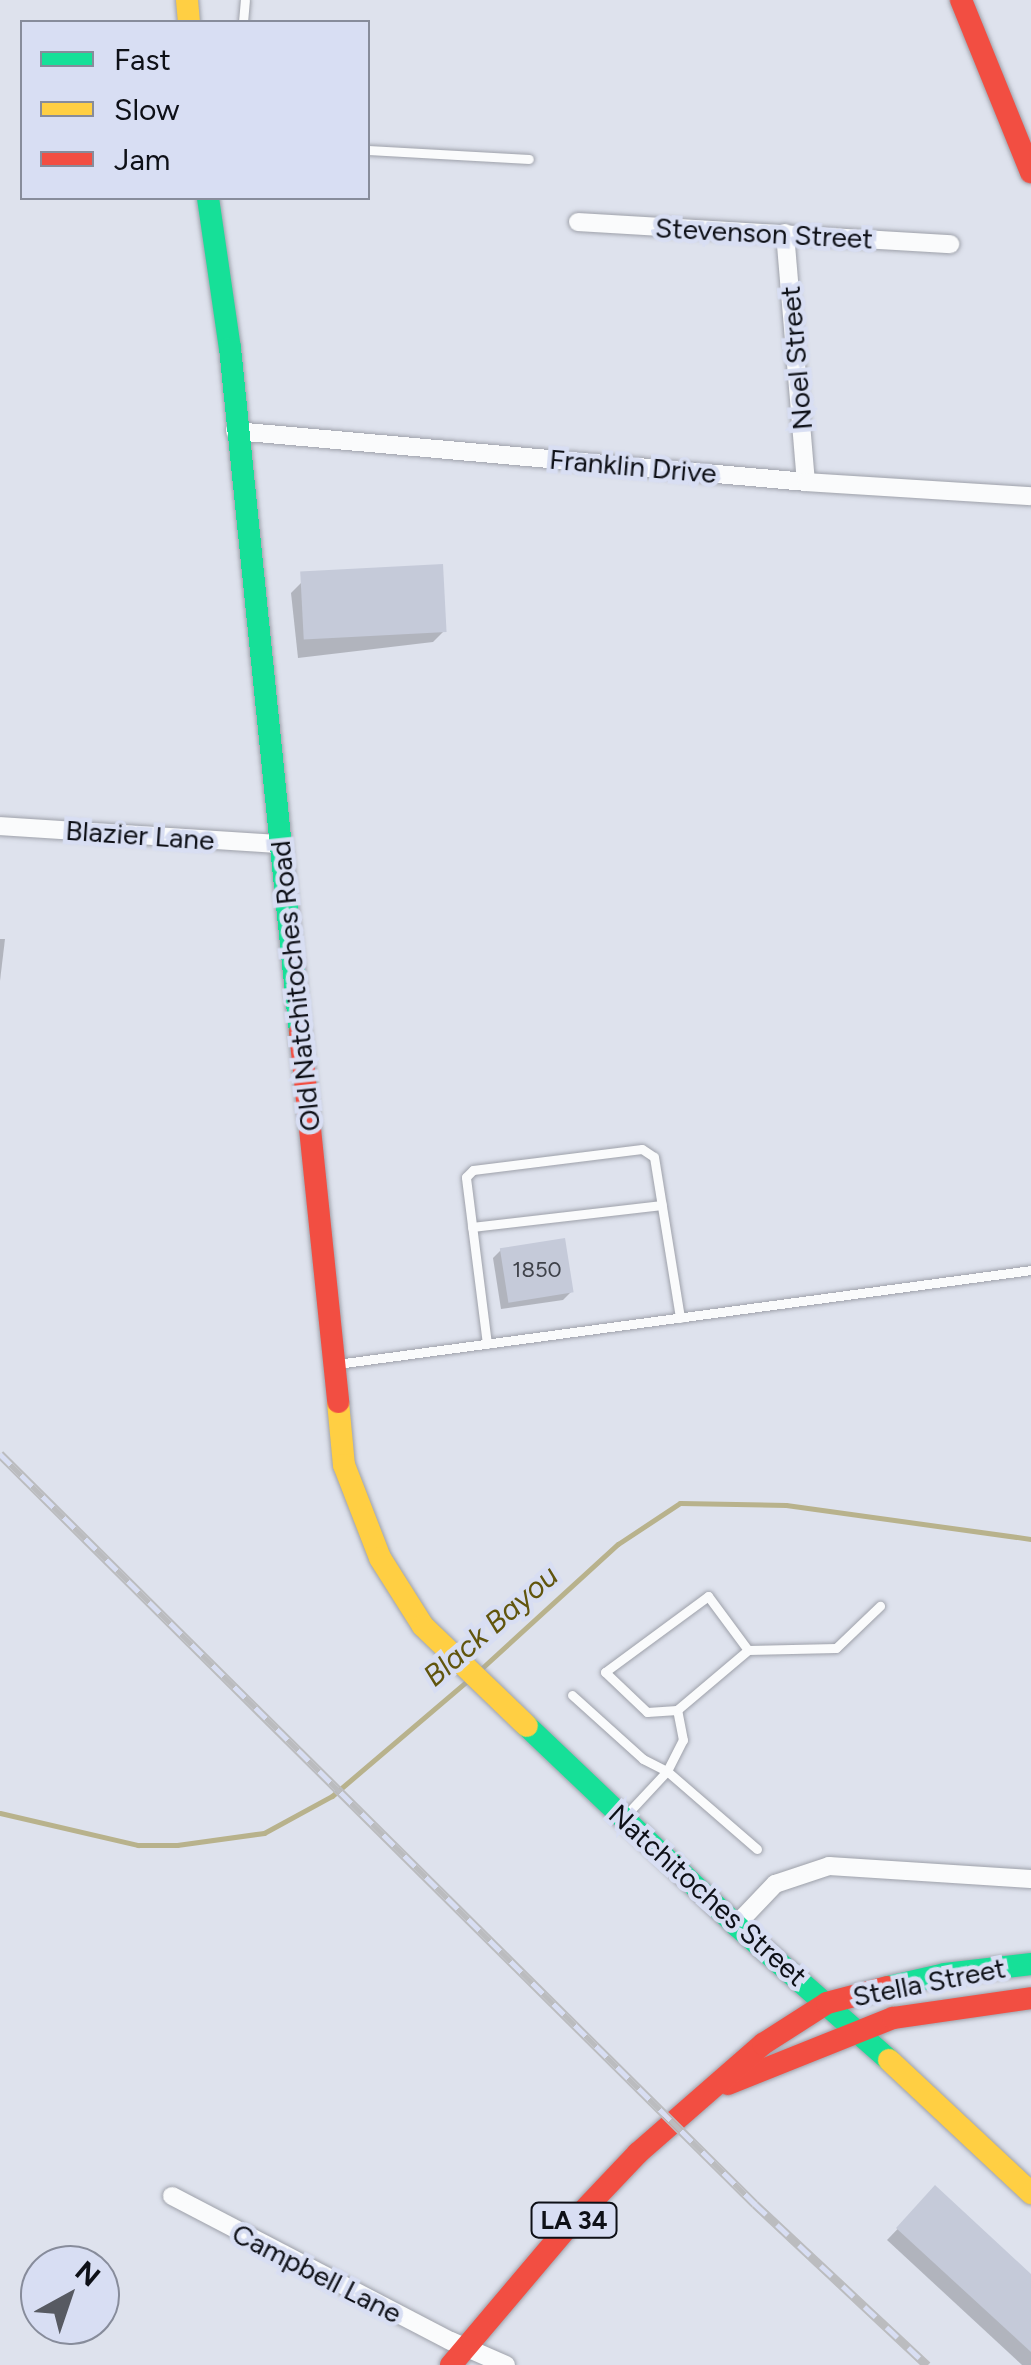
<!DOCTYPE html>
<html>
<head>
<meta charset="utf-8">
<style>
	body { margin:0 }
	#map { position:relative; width:1031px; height:2365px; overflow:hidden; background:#dee2ed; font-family:Figtree,sans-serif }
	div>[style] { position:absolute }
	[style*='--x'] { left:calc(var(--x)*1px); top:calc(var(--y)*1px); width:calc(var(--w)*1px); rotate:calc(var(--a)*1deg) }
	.shadow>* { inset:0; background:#0003 }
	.stream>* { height:5px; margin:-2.5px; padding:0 2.5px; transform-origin:2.5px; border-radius:2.5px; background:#b8b28c }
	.building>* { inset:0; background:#c5cad9; transform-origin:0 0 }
	.roads { filter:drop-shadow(0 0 2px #9ea1aa) drop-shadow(0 0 2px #9ea1aa) }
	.lane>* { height:9px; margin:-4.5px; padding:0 4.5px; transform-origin:4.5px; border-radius:4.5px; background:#fafbfc }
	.street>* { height:18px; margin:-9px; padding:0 9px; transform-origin:9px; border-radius:9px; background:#fafbfc }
	.fast>* { height:22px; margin:-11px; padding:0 11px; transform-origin:11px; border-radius:11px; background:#16e098 }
	.slow>* { height:22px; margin:-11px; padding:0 11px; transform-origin:11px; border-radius:11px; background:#ffcf43 }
	.jam>* { height:22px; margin:-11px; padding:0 11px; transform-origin:11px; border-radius:11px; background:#f24e42 }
	.rail>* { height:9px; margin-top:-4.5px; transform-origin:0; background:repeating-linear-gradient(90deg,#d8def3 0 15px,#bbbcbf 0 30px); box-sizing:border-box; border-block:2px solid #bbbcbf }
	span { translate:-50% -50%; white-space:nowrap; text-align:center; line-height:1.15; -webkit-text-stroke:9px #d8def3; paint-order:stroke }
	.number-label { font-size:22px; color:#3f424a }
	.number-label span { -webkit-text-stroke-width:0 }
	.shield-label span { padding:2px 8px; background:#d8def3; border:2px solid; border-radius:8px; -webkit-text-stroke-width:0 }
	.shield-label { font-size:25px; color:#0e1017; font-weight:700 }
	.street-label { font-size:28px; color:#0e1017 }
	.water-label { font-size:30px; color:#61550d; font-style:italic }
	.legend { position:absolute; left:20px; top:20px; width:350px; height:180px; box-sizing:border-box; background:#d8def3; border:2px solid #878c9b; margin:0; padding:12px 18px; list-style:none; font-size:30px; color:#0e1017 }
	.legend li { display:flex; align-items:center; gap:20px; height:50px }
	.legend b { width:50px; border:2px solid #878c9b }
	.north { position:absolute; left:20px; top:2245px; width:100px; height:100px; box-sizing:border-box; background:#d8def3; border:2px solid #878c9b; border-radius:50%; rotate:40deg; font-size:28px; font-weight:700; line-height:40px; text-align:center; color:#0e1017 }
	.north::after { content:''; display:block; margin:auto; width:35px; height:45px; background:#575a62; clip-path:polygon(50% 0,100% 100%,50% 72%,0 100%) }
</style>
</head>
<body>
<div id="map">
	<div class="shadow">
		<i style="clip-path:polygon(302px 582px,444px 631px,433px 642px,298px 658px,291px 593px)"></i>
		<i style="clip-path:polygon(0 939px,5px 939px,0 981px)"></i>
		<i style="clip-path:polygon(501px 1250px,571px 1292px,563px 1300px,501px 1309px,493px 1258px)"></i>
		<i style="clip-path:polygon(936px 2189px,1031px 2277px,1031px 2365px,1022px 2365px,887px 2240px)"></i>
	</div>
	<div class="stream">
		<i style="--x:482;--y:1668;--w:184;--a:-42.4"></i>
		<i style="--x:618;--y:1544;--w:74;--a:-33.5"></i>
		<i style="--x:680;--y:1503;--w:106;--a:1.1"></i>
		<i style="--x:786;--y:1505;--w:247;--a:7.9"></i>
		<i style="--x:0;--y:1813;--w:142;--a:13.1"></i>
		<i style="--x:138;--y:1845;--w:39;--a:0"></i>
		<i style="--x:177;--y:1845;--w:88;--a:-7.9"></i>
		<i style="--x:264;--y:1833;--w:77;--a:-28.6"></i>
		<i style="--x:332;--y:1796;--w:176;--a:-40.4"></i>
	</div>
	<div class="building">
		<i style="left:443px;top:564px;width:68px;height:143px;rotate:87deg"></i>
		<i style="left:565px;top:1238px;width:55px;height:66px;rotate:81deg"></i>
		<i style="clip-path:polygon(935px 2185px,1031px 2274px,1031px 2352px,896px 2228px)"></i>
	</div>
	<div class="roads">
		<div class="lane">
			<i style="--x:243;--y:22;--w:22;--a:-85"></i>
			<i style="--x:368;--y:150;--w:161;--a:3.2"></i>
			<i style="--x:472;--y:1227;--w:191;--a:-6.6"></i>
			<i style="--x:487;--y:1344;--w:168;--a:-97.2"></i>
			<i style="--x:466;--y:1177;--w:10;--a:-45"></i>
			<i style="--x:473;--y:1170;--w:170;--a:-7.1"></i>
			<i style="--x:642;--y:1149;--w:14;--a:34"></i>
			<i style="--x:654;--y:1157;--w:163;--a:80.8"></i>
			<i style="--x:337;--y:1364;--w:700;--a:-7.71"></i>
			<i style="--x:572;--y:1695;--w:96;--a:42"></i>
			<i style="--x:643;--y:1759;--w:27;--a:27"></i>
			<i style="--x:667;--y:1771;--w:62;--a:133"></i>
			<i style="--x:677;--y:1710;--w:30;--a:176"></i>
			<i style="--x:647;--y:1712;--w:58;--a:-136.4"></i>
			<i style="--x:605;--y:1672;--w:128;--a:-36.4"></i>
			<i style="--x:708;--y:1596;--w:67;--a:53.5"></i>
			<i style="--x:757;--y:1849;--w:119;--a:-139.1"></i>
			<i style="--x:667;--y:1771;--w:35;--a:-63"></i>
			<i style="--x:683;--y:1740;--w:31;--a:-101"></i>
			<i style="--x:677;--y:1710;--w:93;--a:-40.2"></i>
			<i style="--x:748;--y:1650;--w:88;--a:-1.3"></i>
			<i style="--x:836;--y:1648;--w:61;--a:-43.7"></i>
		</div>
		<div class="street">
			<i style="--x:578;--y:222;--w:373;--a:3.4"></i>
			<i style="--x:785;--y:233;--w:250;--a:85.2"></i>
			<i style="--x:235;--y:431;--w:573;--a:5.1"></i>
			<i style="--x:806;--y:482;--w:225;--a:3.6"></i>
			<i style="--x:0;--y:826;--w:281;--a:3.7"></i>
			<i style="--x:736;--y:1925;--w:57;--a:-46.4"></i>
			<i style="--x:775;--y:1884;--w:57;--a:-18.4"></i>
			<i style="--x:829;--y:1866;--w:202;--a:3.7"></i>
			<i style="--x:172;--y:2196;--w:314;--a:27.5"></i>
			<i style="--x:451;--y:2341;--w:60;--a:23.6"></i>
		</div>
		<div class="fast">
			<i style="--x:208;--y:198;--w:152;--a:81.7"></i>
			<i style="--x:230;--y:348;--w:688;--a:84.16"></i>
			<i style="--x:527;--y:1726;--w:289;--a:43.6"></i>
			<i style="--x:736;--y:1925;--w:204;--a:41.4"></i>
			<i style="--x:888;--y:1987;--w:58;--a:-12.8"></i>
			<i style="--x:945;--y:1974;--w:87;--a:-6.6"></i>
		</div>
		<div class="slow">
			<i style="--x:187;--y:0;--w:22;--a:85"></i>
			<i style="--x:338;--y:1402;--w:63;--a:84.6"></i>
			<i style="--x:344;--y:1465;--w:100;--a:68.8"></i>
			<i style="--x:380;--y:1558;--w:80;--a:57.7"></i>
			<i style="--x:423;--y:1626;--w:144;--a:43.9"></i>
			<i style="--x:889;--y:2060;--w:195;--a:43.1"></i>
		</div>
		<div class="jam">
			<i style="--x:961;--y:0;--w:186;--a:67.9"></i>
			<i style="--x:300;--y:1032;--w:372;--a:84.1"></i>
			<i style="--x:728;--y:2084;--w:178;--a:-21.8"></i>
			<i style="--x:893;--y:2018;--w:139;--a:-8.2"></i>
			<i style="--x:451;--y:2365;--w:177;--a:-49.8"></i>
			<i style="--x:565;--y:2230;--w:106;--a:-46.5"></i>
			<i style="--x:638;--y:2153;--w:166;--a:-41.1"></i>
			<i style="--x:763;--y:2044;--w:76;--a:-32.6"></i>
			<i style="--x:827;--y:2003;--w:63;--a:-14.7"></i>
		</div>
	</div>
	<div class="rail">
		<i style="--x:0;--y:1454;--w:1064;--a:44.81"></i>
		<i style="--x:755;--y:2204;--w:236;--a:43.1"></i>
	</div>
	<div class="number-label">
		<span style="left:537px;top:1270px">1850</span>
	</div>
	<div class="shield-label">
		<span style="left:574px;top:2220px">LA 34</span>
	</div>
	<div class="street-label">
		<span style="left:764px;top:233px;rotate:3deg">Stevenson Street</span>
		<span style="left:796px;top:358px;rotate:-95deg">Noel Street</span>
		<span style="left:633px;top:466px;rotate:5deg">Franklin Drive</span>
		<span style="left:140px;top:835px;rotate:4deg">Blazier Lane</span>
		<span style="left:295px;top:986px;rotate:-96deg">Old Natchitoches Road</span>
		<span style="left:708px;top:1895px;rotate:42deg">Natchitoches Street</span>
		<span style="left:929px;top:1982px;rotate:-11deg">Stella Street</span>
		<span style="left:317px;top:2273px;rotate:27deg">Campbell Lane</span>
	</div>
	<div class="water-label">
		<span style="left:491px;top:1626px;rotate:-41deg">Black Bayou</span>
	</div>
	<ul class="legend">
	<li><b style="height:12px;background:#16e098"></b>Fast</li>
	<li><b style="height:12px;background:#ffcf43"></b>Slow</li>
	<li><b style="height:12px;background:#f24e42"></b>Jam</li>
	</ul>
	<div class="north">N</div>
</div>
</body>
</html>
